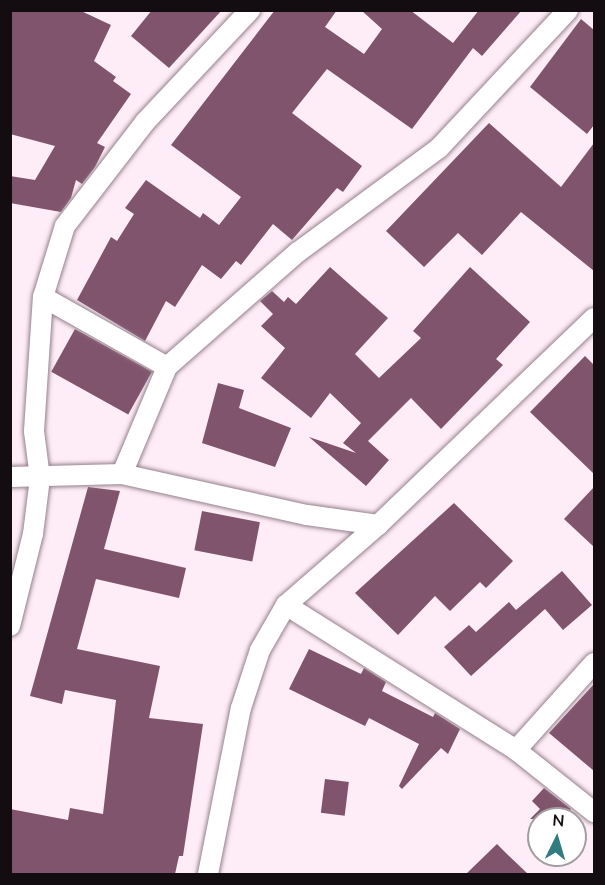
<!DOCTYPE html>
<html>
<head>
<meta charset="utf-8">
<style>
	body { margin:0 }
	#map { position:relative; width:605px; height:885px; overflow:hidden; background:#feecf6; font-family:"Nunito Sans",sans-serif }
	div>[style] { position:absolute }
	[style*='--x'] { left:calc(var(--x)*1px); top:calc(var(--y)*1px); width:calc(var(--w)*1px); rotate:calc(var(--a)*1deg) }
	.building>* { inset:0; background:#81546e; transform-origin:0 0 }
	.roads { filter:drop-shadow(0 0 2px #95818c) drop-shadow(0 0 2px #95818c) }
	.minor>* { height:20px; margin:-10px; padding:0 10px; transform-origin:10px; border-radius:10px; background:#fff }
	span { translate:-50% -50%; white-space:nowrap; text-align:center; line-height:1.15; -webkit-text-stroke:4.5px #fff; paint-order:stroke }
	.frame { position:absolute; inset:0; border:12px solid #130c10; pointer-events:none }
	.north { position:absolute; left:527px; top:807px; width:60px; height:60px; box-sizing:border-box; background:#fff; border:2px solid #a19e9f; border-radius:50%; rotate:5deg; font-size:16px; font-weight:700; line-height:24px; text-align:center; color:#130c10 }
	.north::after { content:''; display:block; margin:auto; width:21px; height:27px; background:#327b7f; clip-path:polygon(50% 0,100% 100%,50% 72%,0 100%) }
</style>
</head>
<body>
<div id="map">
	<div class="building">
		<i style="clip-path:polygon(10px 10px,79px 10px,111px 25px,94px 61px,116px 77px,113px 81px,131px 94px,97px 143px,105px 147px,95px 167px,82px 184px,76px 180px,71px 198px,61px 212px,10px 203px,10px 176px,35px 180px,55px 146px,10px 134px)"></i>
		<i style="clip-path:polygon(152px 10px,222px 10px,169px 68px,131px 36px)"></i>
		<i style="clip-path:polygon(275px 10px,337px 10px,325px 27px,364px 54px,382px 29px,361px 10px,410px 10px,453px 43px,479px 10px,522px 10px,482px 56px,473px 48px,412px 129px,327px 69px,292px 113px,362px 166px,343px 192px,337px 188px,292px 240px,273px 224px,241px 265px,236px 261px,221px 279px,202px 265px,175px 307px,166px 301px,145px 341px,77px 300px,111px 237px,117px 241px,134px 214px,125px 208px,146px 180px,200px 218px,203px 213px,219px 225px,241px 197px,171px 145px)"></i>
		<i style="clip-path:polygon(581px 19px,594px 30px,594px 125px,587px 134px,530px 87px)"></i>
		<i style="clip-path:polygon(489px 123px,561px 187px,594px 143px,594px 271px,521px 212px,482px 255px,458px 233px,424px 267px,386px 231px)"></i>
		<i style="clip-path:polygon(330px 267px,388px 318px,355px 354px,379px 378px,421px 338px,413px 331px,470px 267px,530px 322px,496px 359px,503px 365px,441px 429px,411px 398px,368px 441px,389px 460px,366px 486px,309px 437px,356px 453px,343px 443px,361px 423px,330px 393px,311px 418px,261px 378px,285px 348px,261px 326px,273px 314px,260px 301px,272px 291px,284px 302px,288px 297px,296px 304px)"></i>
		<i style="left:75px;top:329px;width:88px;height:49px;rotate:29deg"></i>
		<i style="clip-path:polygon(585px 356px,594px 365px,594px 474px,530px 412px)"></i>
		<i style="clip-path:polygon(218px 383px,244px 390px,239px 408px,291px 428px,275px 467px,202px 443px)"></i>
		<i style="clip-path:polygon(88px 487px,120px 491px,104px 549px,186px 568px,179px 598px,96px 579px,77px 649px,160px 666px,149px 718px,203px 724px,183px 856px,179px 856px,175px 874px,10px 874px,10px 809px,68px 820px,70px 808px,103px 814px,116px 700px,65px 690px,62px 704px,30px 696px)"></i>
		<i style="clip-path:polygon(594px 487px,594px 547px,564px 519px)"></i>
		<i style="clip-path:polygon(454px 503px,513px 561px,486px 588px,480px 582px,450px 611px,435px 596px,398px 635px,355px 593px)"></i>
		<i style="left:202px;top:511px;width:59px;height:40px;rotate:11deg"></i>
		<i style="clip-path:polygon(562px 571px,592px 605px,563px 630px,545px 609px,471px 676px,444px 647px,469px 625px,476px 632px,509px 602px,516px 610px)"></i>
		<i style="clip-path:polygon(309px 649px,361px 674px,364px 668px,386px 682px,382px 691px,433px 717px,435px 713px,460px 729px,448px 754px,441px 748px,402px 789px,399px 786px,419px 744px,369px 718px,365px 726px,289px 689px)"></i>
		<i style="clip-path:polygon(594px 684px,594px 771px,549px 733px)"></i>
		<i style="left:325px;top:779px;width:24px;height:34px;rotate:7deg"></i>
		<i style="clip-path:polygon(544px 788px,571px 809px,562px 819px,530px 819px,540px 809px,532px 801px)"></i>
		<i style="clip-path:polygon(497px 844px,508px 855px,528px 874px,466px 874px)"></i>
	</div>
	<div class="roads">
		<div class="minor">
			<i style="--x:43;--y:297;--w:142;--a:29.4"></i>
			<i style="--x:122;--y:474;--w:116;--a:-67.2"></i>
			<i style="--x:167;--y:367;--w:174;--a:-41.3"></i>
			<i style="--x:298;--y:252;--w:175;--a:-36.4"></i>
			<i style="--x:439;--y:148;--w:189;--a:-46.9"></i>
			<i style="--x:10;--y:477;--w:112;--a:-1.5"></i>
			<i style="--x:122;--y:474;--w:189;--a:12.5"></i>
			<i style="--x:307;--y:515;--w:72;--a:8"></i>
			<i style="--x:286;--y:605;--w:272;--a:32.2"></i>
			<i style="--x:516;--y:750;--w:100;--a:38.5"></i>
			<i style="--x:10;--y:626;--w:95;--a:-76"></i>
			<i style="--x:33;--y:534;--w:56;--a:-82.9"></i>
			<i style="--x:40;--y:478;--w:47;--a:-97.3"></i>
			<i style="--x:34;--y:431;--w:134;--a:-86.2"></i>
			<i style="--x:43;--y:297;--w:74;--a:-72.8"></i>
			<i style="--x:65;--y:226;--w:131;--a:-52.4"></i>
			<i style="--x:145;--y:122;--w:154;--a:-46.8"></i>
			<i style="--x:516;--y:750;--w:117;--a:-48.1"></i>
			<i style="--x:208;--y:874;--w:169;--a:-78.8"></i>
			<i style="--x:241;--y:708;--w:61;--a:-71.9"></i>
			<i style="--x:260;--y:650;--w:52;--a:-60"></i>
			<i style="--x:286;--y:605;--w:122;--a:-41"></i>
			<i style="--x:378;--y:525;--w:299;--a:-43.8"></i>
		</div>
	</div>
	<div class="frame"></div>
	<div class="north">N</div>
</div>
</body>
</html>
